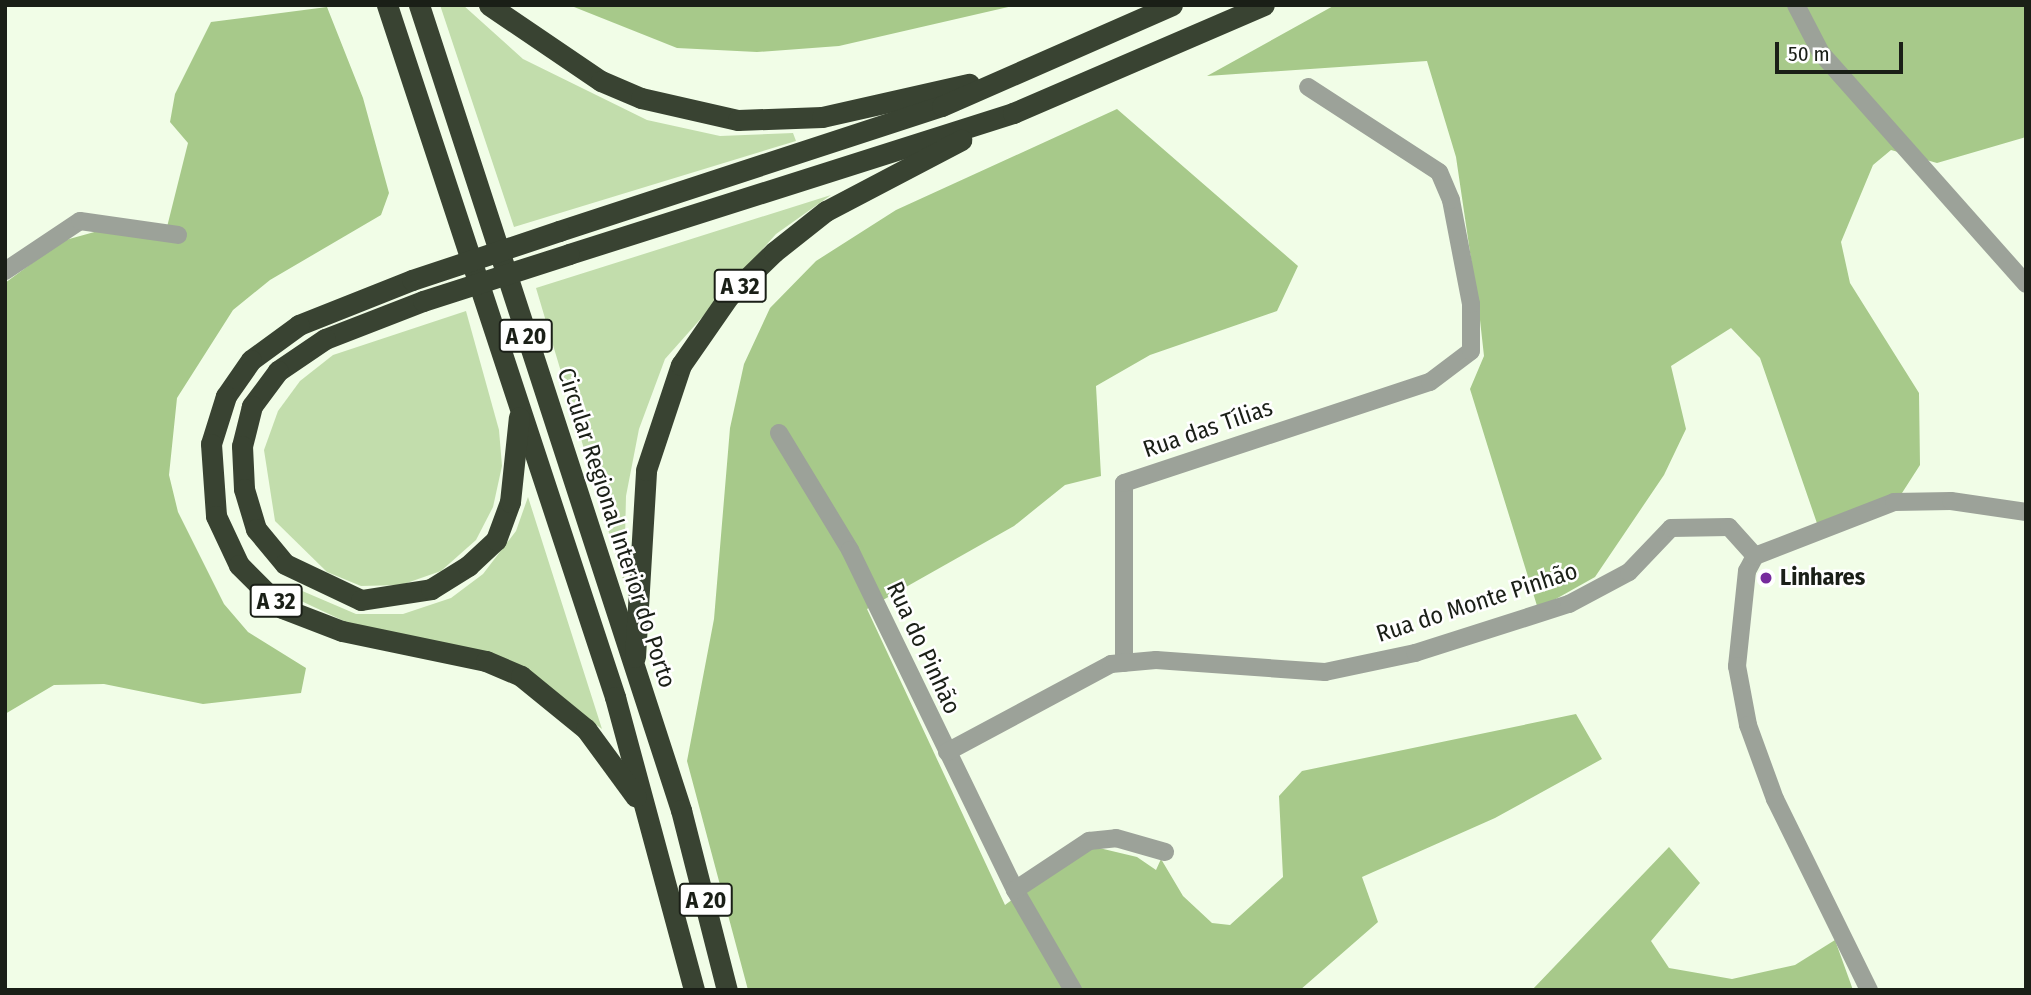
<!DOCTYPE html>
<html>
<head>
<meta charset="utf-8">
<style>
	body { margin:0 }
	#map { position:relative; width:2031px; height:995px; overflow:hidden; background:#f1fde7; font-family:"Fira Sans Condensed",sans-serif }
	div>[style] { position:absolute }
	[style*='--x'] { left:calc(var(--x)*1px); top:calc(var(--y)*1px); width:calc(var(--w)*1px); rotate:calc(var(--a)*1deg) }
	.green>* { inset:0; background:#c2ddac }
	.forest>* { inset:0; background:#a7c98a }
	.minor>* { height:18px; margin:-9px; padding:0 9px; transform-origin:9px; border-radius:9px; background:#9ca299 }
	.tertiary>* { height:18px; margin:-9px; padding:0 9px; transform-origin:9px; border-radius:9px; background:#9ca299 }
	.motorway>* { height:21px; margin:-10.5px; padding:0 10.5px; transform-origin:10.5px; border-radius:10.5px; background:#394332 }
	.motorway-bridge>* { height:21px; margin:-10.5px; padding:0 10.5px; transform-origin:10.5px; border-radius:10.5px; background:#394332 }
	.dots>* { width:19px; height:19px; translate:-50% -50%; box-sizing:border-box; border:4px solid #fff; border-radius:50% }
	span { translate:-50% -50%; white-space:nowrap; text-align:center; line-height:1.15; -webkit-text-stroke:5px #fff; paint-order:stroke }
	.shield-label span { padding:2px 5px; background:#fff; border:2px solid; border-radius:5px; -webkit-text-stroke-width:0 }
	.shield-label { font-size:23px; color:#1a1f17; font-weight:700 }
	.street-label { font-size:24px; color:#1a1f17 }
	.poi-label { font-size:24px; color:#1a1f17; font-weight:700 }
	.left { translate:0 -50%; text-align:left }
	.frame { position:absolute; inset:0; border:7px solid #1a1f17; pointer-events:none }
	.scale { position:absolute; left:1775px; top:42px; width:128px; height:32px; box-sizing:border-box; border:4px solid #1a1f17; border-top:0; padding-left:9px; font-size:21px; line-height:24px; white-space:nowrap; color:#1a1f17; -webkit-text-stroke:5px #fff; paint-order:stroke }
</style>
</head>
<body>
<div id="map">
	<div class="green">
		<i style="clip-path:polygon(440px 5px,463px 5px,523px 59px,647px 120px,720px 136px,793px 133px,796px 141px,514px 227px)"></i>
		<i style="clip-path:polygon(831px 195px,776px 234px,665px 359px,639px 429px,626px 496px,624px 583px,536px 288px)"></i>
		<i style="clip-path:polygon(466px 311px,499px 430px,502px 466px,493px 507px,476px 540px,441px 571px,401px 585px,361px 586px,327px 572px,275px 521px,264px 450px,278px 411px,300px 381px,333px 355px)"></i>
		<i style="clip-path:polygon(528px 497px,602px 729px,525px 672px,346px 622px,299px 600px,300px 590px,356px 614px,403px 614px,451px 598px,483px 574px,516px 531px)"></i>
	</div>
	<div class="forest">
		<i style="clip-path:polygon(569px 5px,1017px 5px,839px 46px,757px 52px,677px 48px)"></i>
		<i style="clip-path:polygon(1335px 5px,2026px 5px,2026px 137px,1937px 163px,1891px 150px,1873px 165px,1841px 242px,1850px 283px,1919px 393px,1920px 465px,1902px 493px,1820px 532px,1760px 358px,1731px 328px,1671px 366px,1686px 429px,1664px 475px,1595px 577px,1538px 609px,1470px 389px,1484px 356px,1480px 320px,1456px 157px,1427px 61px,1207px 76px)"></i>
		<i style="clip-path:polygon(327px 7px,363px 98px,389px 193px,381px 215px,270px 280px,233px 310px,177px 398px,169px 475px,178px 512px,224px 604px,248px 632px,306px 668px,301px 693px,203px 704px,104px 684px,54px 685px,5px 714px,5px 283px,62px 241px,98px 231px,167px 227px,188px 143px,170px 122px,175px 94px,211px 22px)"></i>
		<i style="clip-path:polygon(1117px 109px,1298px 266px,1277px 311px,1150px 355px,1096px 386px,1101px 476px,1065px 485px,1014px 526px,867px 609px,1005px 905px,1060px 864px,1095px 847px,1137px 857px,1156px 870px,1161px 859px,1183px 896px,1212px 923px,1230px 925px,1283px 877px,1279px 796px,1302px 771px,1576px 714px,1602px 759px,1495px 818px,1362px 877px,1378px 922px,1300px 990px,748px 990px,687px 761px,714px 619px,730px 428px,744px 364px,770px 308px,816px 261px,896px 210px)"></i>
		<i style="clip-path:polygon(1669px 847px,1700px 883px,1651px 941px,1669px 968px,1732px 979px,1795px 965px,1835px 940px,1853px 990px,1532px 990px)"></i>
	</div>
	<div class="minor">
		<i style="--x:5;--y:271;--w:90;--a:-33.7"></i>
		<i style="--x:80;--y:221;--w:99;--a:8.1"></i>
		<i style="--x:779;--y:433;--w:137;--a:58.7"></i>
		<i style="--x:850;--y:550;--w:378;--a:64.1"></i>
		<i style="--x:1015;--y:890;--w:116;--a:59.9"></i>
		<i style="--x:1755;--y:556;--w:17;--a:118"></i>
		<i style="--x:1747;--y:571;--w:96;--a:96"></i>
		<i style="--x:1737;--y:666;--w:60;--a:79.4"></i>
		<i style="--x:1748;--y:725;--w:79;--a:70"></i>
		<i style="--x:1775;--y:799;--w:213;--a:63.8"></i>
		<i style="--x:1755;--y:556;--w:149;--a:-21.2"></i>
		<i style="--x:1894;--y:502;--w:57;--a:-1"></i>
		<i style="--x:1951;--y:501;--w:76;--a:8.3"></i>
		<i style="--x:1124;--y:663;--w:180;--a:-90"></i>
		<i style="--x:1124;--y:483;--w:322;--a:-18.3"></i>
		<i style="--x:1430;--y:382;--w:51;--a:-37.1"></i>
		<i style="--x:1471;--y:351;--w:47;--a:-90"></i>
		<i style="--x:1471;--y:304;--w:106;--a:-100.9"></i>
		<i style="--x:1451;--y:200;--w:30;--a:-113"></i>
		<i style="--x:1439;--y:172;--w:156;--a:-147"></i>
		<i style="--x:947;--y:752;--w:186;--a:-28.2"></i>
		<i style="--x:1111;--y:664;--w:45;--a:-5.1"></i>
		<i style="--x:1156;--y:660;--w:169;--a:4.1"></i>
		<i style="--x:1325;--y:672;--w:92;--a:-11.9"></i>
		<i style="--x:1415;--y:653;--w:162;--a:-17.7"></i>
		<i style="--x:1569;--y:604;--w:68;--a:-28.1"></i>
		<i style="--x:1629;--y:572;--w:61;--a:-46.3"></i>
		<i style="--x:1671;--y:528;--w:58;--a:-1"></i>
		<i style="--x:1729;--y:527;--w:39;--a:48"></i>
		<i style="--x:1015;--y:890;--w:89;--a:-33.5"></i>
		<i style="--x:1089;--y:841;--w:27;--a:-6"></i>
		<i style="--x:1116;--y:838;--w:51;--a:15.9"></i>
	</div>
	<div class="tertiary">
		<i style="--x:1796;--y:5;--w:54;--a:62.5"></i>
		<i style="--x:1821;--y:53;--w:309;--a:48.4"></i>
	</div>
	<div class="motorway">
		<i style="--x:387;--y:5;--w:729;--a:71.76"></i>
		<i style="--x:615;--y:697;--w:303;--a:74.9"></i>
		<i style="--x:419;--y:5;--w:847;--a:71.97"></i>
		<i style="--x:681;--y:810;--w:186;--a:75.7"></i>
		<i style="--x:489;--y:5;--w:135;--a:34.2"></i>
		<i style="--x:601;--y:81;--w:43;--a:23"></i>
		<i style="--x:641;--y:98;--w:99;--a:12.8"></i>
		<i style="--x:738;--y:120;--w:84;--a:-2"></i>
		<i style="--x:822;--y:117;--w:151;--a:-12.7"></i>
		<i style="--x:559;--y:231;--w:403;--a:-18.1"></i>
		<i style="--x:942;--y:106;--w:251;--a:-23.7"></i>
		<i style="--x:569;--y:254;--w:466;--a:-17.6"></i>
		<i style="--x:1013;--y:113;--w:273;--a:-23.3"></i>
		<i style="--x:412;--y:280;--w:122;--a:158.3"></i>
		<i style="--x:299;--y:325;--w:59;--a:143.9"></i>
		<i style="--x:251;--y:360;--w:44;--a:124.8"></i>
		<i style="--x:226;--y:396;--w:50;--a:107.4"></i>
		<i style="--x:211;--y:444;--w:72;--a:86"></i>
		<i style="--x:216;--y:516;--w:54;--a:64.9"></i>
		<i style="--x:239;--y:565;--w:61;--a:45"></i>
		<i style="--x:282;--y:608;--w:64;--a:21"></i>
		<i style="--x:342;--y:631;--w:147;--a:11.8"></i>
		<i style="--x:486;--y:661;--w:38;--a:23"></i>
		<i style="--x:521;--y:676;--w:84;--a:39.2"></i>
		<i style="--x:586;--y:729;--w:84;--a:53.7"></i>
		<i style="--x:423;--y:301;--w:105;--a:158.8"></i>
		<i style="--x:325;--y:339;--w:57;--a:145.8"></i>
		<i style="--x:278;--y:371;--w:44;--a:126.6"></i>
		<i style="--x:252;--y:406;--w:41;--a:104"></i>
		<i style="--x:242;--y:446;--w:43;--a:87.3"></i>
		<i style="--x:244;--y:489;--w:42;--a:73.3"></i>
		<i style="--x:256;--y:529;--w:45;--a:50.4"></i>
		<i style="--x:285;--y:564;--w:84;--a:25.3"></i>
		<i style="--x:361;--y:600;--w:71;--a:-8.9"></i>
		<i style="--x:431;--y:589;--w:44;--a:-31.9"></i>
		<i style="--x:468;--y:566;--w:38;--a:-43"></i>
		<i style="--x:496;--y:540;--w:40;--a:-69.8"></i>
		<i style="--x:510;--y:502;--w:85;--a:-84"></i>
		<i style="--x:635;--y:657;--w:187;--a:-86.6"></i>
		<i style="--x:646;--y:470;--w:111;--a:-71.6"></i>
		<i style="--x:681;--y:365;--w:84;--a:-55.2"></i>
		<i style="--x:729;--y:296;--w:63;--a:-44.4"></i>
		<i style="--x:774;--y:252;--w:66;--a:-38.3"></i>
		<i style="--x:826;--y:211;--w:153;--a:-27.7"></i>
	</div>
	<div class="motorway-bridge">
		<i style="--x:412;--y:280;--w:155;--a:-18.4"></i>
		<i style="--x:423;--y:301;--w:153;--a:-17.8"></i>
	</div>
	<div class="dots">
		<i style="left:1766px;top:578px;background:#762a9c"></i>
	</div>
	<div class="shield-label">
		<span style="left:740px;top:286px">A 32</span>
		<span style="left:526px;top:336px">A 20</span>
		<span style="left:276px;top:601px">A 32</span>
		<span style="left:706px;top:900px">A 20</span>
	</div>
	<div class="street-label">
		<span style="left:1208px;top:429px;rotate:-19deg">Rua das Tílias</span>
		<span style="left:616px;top:528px;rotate:72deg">Circular Regional Interior do Porto</span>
		<span style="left:1477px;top:603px;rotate:-18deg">Rua do Monte Pinhão</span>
		<span style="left:923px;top:648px;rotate:65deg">Rua do Pinhão</span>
	</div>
	<div class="poi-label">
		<span class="left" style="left:1780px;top:578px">Linhares</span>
	</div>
	<div class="frame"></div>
	<div class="scale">50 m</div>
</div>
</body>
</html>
